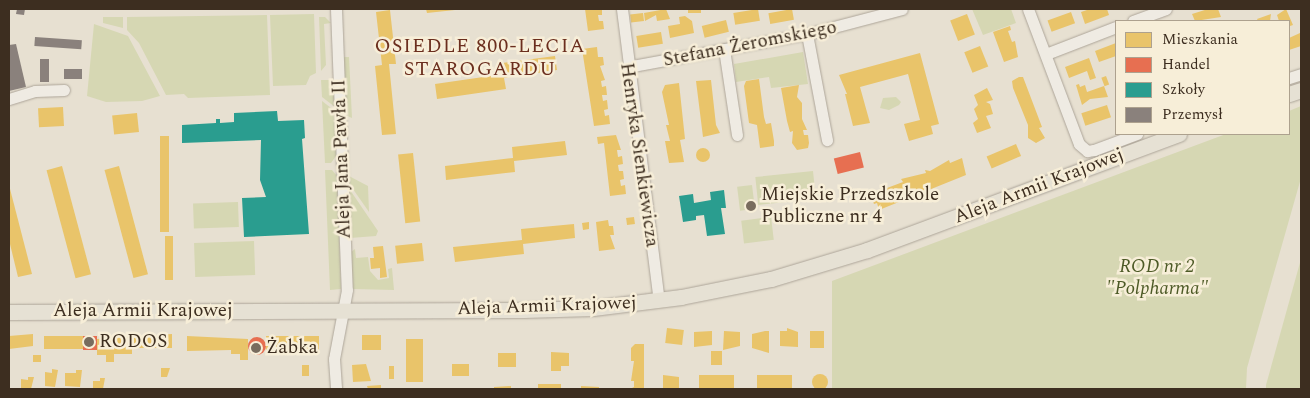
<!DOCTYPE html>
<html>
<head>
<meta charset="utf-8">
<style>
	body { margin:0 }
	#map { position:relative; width:1310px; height:398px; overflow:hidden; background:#e7e0d1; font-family:Spectral,serif }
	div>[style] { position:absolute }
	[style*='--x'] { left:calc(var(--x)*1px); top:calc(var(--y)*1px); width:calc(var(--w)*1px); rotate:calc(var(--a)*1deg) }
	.green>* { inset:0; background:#d6d7b3; transform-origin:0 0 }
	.homes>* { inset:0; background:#e9c46a; transform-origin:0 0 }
	.round { border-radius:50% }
	.shops>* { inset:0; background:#e76f51; transform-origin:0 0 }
	.schools>* { inset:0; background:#2a9d8f }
	.industry>* { inset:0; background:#8a817c; transform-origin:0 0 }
	.roads { filter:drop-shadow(0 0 1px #ada599) drop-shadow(0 0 1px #ada599) }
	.minor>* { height:11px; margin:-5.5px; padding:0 5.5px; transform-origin:5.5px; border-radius:5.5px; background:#efebe3 }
	.major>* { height:15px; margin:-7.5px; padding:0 7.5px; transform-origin:7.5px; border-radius:7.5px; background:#e6e1d4 }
	.dots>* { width:14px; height:14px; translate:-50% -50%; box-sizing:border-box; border:2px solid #f7eed8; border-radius:50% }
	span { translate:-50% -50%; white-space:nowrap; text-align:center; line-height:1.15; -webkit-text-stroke:5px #f7eed8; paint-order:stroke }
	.street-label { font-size:19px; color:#3d2e20 }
	.poi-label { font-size:19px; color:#3d2e20 }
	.left { translate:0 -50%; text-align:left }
	.park-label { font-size:19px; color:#4d5a26; font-style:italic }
	.neighbourhood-label { font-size:20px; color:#6b2e1e; letter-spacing:1px }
	.frame { position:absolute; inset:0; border:10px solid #3d2e20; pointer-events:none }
	.legend { position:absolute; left:1115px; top:20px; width:175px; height:115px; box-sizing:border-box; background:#f7eed8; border:1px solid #ada18e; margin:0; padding:6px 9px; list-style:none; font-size:15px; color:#3d2e20 }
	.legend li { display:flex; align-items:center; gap:10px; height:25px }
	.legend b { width:25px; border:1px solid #ada18e }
</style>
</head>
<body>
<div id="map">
	<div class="green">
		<i style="clip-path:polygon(972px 9px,1011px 9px,1016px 23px,983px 35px)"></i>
		<i style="clip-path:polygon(314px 14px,316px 73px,310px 76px,306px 85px,273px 86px,270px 15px)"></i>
		<i style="clip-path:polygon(267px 15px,270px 95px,188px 98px,184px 94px,166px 95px,139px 43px,127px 30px,127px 17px)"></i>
		<i style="clip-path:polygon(103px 17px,123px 17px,123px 28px,103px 23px)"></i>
		<i style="clip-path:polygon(319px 17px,325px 17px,331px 23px,324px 24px,326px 65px,321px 71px)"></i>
		<i style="clip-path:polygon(94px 24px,128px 36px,160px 96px,142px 101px,106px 102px,87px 96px)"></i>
		<i style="clip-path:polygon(803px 52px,808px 84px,771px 88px,769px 77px,736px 82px,734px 64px)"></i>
		<i style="clip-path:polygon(343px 57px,349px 57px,352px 118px,345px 115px)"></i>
		<i style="clip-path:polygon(321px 80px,329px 80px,334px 84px,335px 107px,322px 97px)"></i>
		<i style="clip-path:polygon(896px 97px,901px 102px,899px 105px,889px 110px,880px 108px,883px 98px)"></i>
		<i style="clip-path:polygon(322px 101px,335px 111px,336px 156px,331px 163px,325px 163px)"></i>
		<i style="clip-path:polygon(1301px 106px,1301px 178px,1247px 368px,1246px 389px,832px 389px,832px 281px,1226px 134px,1289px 134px,1289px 111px)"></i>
		<i style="clip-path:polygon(325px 170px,332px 170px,337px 176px,341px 289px,330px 290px)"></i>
		<i style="left:813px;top:171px;width:28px;height:58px;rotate:84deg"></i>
		<i style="clip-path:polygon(347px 175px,368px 186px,369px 212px,348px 182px)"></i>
		<i style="left:752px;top:185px;width:24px;height:15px;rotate:83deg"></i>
		<i style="clip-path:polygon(348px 187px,378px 231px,376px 236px,350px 238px)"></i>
		<i style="left:238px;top:202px;width:25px;height:45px;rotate:88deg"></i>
		<i style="left:771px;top:217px;width:23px;height:30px;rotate:83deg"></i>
		<i style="left:254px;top:241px;width:34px;height:60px;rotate:88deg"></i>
		<i style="clip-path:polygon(355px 249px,356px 258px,368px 257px,370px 271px,378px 280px,389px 278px,388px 269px,392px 268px,394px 290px,353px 289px,351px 252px)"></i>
		<i style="clip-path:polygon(1301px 259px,1301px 389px,1266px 389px,1266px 385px)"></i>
	</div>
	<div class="homes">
		<i style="clip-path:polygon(426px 9px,455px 9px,455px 10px,427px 13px)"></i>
		<i style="clip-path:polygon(585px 9px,602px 9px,602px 15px,598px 15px,599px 21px,603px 21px,604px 29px,588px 31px)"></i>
		<i style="clip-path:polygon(666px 9px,670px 19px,657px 21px,656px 15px,645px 21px,644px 13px)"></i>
		<i style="left:688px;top:9px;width:13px;height:4px"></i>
		<i style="left:758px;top:9px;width:12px;height:25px;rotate:81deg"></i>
		<i style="left:792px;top:9px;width:11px;height:24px;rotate:80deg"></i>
		<i style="clip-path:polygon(1090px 9px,1107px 9px,1109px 15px,1085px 24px,1081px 12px)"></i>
		<i style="clip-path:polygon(1208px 9px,1218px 9px,1221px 17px,1195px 21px,1192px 14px)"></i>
		<i style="clip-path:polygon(1286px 9px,1293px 25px,1290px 26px,1289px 21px,1279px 21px,1277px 15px)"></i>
		<i style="clip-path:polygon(390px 10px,396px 64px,389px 64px,396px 134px,382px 135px,375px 66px,382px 65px,376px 12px)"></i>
		<i style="left:1071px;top:12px;width:12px;height:25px;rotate:70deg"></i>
		<i style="left:643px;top:13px;width:8px;height:13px;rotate:83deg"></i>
		<i style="left:967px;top:14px;width:22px;height:18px;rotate:69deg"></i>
		<i style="clip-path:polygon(1271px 14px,1270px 21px,1258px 21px,1257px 19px)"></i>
		<i style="clip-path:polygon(685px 16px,692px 21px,694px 33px,670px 38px,668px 26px,680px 24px,679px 17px)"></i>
		<i style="left:726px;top:20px;width:12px;height:25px;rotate:76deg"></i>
		<i style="clip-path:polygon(1010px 26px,1011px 30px,1008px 31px,1012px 42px,1015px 41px,1018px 57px,1004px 62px,993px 32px)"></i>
		<i style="left:661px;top:32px;width:12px;height:25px;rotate:81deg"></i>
		<i style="clip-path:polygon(1300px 33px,1301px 46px,1289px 50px,1289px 38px)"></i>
		<i style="clip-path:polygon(1116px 43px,1116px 56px,1099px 62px,1095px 51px)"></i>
		<i style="left:980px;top:46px;width:22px;height:17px;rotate:68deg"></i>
		<i style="clip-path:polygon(597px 47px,598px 57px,603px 57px,604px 65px,600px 66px,605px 80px,601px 81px,602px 87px,606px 86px,607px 95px,602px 95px,603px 101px,607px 100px,608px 109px,604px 110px,605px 116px,609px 115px,610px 124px,594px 126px,582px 49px)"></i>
		<i style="clip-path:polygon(920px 53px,939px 124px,931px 126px,933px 134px,909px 141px,904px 124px,920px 120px,908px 74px,860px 87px,870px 123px,853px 126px,845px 94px,847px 94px,839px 75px)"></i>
		<i style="clip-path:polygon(555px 56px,557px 70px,504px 78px,506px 89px,437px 99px,435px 84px,504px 74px,502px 63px)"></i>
		<i style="clip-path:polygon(1089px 58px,1096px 78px,1090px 80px,1087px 71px,1069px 78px,1065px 67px)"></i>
		<i style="left:1106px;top:76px;width:9px;height:5px;rotate:69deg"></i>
		<i style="clip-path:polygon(1019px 77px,1023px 77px,1042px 127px,1039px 128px,1045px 138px,1036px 143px,1028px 138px,1028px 125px,1013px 88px,1012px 81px)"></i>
		<i style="clip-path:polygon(759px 79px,764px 117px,766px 124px,771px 123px,774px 141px,774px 146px,760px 148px,757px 125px,749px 123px,744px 86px,746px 81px)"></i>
		<i style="clip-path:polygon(711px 80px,716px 125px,720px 133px,703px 137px,696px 81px)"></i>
		<i style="clip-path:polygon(679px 83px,685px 139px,680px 140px,684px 162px,669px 163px,665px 141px,670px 141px,666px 125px,669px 125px,662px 92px,665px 85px)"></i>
		<i style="clip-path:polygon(1079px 84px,1080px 87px,1085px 85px,1087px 92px,1104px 86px,1108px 97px,1090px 99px,1082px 105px,1076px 85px)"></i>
		<i style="clip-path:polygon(799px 85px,797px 97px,802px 103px,802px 119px,807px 130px,803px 130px,804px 135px,808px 135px,809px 143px,808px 148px,797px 150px,792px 143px,793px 131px,790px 132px,787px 121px,781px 88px)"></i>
		<i style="clip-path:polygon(987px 88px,993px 100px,986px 102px,990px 104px,993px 114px,986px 116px,991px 128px,977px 133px,973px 123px,978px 119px,974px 109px,978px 105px,974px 95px)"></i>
		<i style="left:1107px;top:105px;width:13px;height:27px;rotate:72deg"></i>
		<i style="left:63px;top:107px;width:19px;height:25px;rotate:87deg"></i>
		<i style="left:137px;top:113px;width:19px;height:25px;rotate:84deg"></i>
		<i style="clip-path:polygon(616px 135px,621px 150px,617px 150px,618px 157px,622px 156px,623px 164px,618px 165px,619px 171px,623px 171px,624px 179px,620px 180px,621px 186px,625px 185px,626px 194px,610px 196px,604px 143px,598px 144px,597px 137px)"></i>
		<i style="left:160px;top:136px;width:9px;height:96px"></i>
		<i style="clip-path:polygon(565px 141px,567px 155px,514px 161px,515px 172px,446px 180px,445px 166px,513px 158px,512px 147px)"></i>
		<i style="left:1016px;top:144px;width:13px;height:32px;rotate:67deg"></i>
		<i class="round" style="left:696px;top:148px;width:14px;height:14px"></i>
		<i style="left:413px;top:153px;width:69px;height:15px;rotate:84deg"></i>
		<i style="clip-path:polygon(962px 158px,966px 175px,879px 210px,877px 203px,874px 204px,870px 195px,883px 190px,882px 187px,887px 188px,903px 182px,901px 179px,926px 173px,925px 170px,930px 171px,949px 160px,950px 163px)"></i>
		<i style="left:62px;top:166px;width:112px;height:16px;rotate:75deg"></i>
		<i style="left:119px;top:166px;width:112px;height:15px;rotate:75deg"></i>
		<i style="clip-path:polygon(9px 185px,32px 274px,18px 277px,9px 240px)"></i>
		<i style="left:634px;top:217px;width:7px;height:8px;rotate:82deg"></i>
		<i style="clip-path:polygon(608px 220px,609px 226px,613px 226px,614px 235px,610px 235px,615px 249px,599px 251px,596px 222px)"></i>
		<i style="clip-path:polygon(589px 222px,589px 229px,583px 230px,582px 223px)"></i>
		<i style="clip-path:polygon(574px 224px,575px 238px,523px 244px,524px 254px,455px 262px,453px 247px,522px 240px,521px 229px)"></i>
		<i style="left:165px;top:236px;width:8px;height:44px"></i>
		<i style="left:422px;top:243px;width:18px;height:27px;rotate:84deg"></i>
		<i style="clip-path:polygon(383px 246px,387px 277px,380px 278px,380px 268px,371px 269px,370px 258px,374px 258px,373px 247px)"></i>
		<i style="left:667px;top:328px;width:17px;height:15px;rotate:7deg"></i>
		<i style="clip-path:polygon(787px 328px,798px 332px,798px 347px,780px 346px,780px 331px,787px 331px)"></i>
		<i style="clip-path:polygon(712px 331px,712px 345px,694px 347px,694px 332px)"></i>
		<i style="clip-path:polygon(724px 331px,740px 332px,740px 346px,723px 350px)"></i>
		<i style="clip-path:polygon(765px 331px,769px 331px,769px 353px,752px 348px,752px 334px)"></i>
		<i style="left:810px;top:331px;width:14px;height:17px"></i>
		<i style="clip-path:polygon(33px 334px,33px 346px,9px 349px,9px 336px)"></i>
		<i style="clip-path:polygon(172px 334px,172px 348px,132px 348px,132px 354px,114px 354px,114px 362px,106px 362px,106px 355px,97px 355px,97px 339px)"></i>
		<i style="left:381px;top:335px;width:15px;height:19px;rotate:90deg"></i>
		<i style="left:44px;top:336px;width:39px;height:13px"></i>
		<i style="clip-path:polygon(187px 336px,248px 339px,248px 360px,240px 360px,240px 354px,231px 354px,231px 350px,187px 351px)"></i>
		<i style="left:266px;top:336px;width:53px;height:14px"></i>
		<i style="left:423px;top:339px;width:43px;height:17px;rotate:90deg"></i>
		<i style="clip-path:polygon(635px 344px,644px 344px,644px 389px,630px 389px,634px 387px,634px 381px,631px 381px,634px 361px,631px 361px,631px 348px)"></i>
		<i style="left:711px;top:351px;width:11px;height:14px"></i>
		<i style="clip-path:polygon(551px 352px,569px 353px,569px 366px,561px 366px,561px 371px,551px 371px)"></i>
		<i style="left:498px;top:353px;width:18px;height:14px"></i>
		<i style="left:33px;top:355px;width:8px;height:7px"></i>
		<i style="clip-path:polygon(366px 364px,371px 381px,353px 382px,352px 365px)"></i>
		<i style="left:452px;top:364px;width:17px;height:12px"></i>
		<i style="left:302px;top:365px;width:7px;height:11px"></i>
		<i style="left:389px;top:366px;width:5px;height:13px"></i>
		<i style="clip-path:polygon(161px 368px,170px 368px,167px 377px,161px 377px)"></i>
		<i style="clip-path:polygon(52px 369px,58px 370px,55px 387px,45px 386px,45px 372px,52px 373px)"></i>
		<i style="clip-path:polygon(76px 370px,82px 370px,80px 387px,65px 386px,65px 373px,76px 373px)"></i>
		<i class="round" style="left:812px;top:374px;width:16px;height:16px"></i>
		<i style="clip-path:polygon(663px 375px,679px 377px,679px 389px,663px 388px)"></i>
		<i style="left:699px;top:375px;width:35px;height:14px"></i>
		<i style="left:757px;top:375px;width:35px;height:14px"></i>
		<i style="clip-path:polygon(28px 377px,34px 377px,31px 389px,21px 389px,21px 379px,28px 380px)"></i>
		<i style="clip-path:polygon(100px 378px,105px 378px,103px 389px,93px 389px,93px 381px,100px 381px)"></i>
		<i style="left:538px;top:384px;width:23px;height:5px"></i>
		<i style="clip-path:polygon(381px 385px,381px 389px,368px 389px,367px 386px)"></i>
		<i style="clip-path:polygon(511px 386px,511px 389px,494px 389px,494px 387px)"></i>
		<i style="clip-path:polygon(581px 386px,599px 387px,599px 389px,581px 389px)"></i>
	</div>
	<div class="shops">
		<i style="left:860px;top:152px;width:16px;height:27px;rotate:76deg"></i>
		<i style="left:83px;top:336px;width:14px;height:14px"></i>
		<i class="round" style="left:248px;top:337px;width:18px;height:18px"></i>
	</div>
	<div class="schools">
		<i style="clip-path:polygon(277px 111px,278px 121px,304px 120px,305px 138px,302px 139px,309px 234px,244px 237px,242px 198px,266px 197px,260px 180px,261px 140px,182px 143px,182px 125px,216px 123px,216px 119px,220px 119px,220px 123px,234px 122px,234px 113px)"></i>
		<i style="clip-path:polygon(724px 190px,726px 208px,721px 208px,725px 234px,707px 236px,704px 215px,696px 216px,696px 220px,683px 222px,679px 196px,693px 194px,694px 203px,711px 200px,710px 192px)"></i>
	</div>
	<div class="industry">
		<i style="clip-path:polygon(17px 9px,25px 9px,24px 15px,16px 14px)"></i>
		<i style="left:35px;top:37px;width:47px;height:9px;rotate:4deg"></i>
		<i style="clip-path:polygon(16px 44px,26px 87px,9px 91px,9px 45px)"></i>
		<i style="left:49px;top:59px;width:23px;height:9px;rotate:90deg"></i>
		<i style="left:64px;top:69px;width:18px;height:10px"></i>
	</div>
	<div class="roads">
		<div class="minor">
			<i style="--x:336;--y:9;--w:281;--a:87.8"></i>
			<i style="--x:347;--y:290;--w:70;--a:100.7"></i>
			<i style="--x:334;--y:359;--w:30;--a:86"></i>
			<i style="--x:622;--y:9;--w:293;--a:82.8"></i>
			<i style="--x:1028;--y:9;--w:144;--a:69.3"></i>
			<i style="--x:1079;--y:144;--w:11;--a:41"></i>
			<i style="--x:1087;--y:151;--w:7;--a:-8"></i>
			<i style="--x:1094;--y:150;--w:46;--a:-20.4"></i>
			<i style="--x:1133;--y:21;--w:35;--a:-20"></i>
			<i style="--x:807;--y:34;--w:108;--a:79.3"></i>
			<i style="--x:724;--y:49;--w:87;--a:81.4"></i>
			<i style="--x:1046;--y:54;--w:75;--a:-21.1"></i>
			<i style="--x:627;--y:67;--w:183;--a:-10.4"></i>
			<i style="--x:807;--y:34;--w:98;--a:-14.7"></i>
			<i style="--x:1289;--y:78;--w:13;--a:-18"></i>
			<i style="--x:9;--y:99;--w:27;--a:-17"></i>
			<i style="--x:35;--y:91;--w:29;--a:-2"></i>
		</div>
		<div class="major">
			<i style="--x:1289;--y:94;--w:13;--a:-18"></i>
			<i style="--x:9;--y:312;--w:514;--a:-0.22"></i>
			<i style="--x:523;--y:310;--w:70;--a:-1.6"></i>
			<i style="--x:593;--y:308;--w:89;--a:-7.1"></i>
			<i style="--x:681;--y:297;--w:92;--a:-11.3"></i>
			<i style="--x:771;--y:279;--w:100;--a:-16.8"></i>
			<i style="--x:867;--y:250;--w:333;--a:-20.4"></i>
		</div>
	</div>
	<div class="dots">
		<i style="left:751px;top:206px;background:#786c5e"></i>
		<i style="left:89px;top:342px;background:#786c5e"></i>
		<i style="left:256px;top:348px;background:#786c5e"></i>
	</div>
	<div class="street-label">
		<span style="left:750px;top:44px;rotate:-11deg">Stefana Żeromskiego</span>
		<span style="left:639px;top:155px;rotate:82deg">Henryka Sienkiewicza</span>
		<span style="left:342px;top:159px;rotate:-92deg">Aleja Jana Pawła II</span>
		<span style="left:1039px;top:186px;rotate:-21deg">Aleja Armii Krajowej</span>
		<span style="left:547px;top:306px;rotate:-2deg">Aleja Armii Krajowej</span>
		<span style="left:143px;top:311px">Aleja Armii Krajowej</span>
	</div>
	<div class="poi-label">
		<span class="left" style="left:761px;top:206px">Miejskie Przedszkole<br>Publiczne nr 4</span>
		<span class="left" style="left:99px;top:342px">RODOS</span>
		<span class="left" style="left:266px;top:348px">Żabka</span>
	</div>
	<div class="park-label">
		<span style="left:1157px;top:278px">ROD nr 2<br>"Polpharma"</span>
	</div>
	<div class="neighbourhood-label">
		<span style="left:480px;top:58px">OSIEDLE 800-LECIA<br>STAROGARDU</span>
	</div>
	<div class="frame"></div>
	<ul class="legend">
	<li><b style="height:14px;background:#e9c46a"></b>Mieszkania</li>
	<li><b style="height:14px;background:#e76f51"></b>Handel</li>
	<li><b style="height:14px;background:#2a9d8f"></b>Szkoły</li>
	<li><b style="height:14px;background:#8a817c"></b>Przemysł</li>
	</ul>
</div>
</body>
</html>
